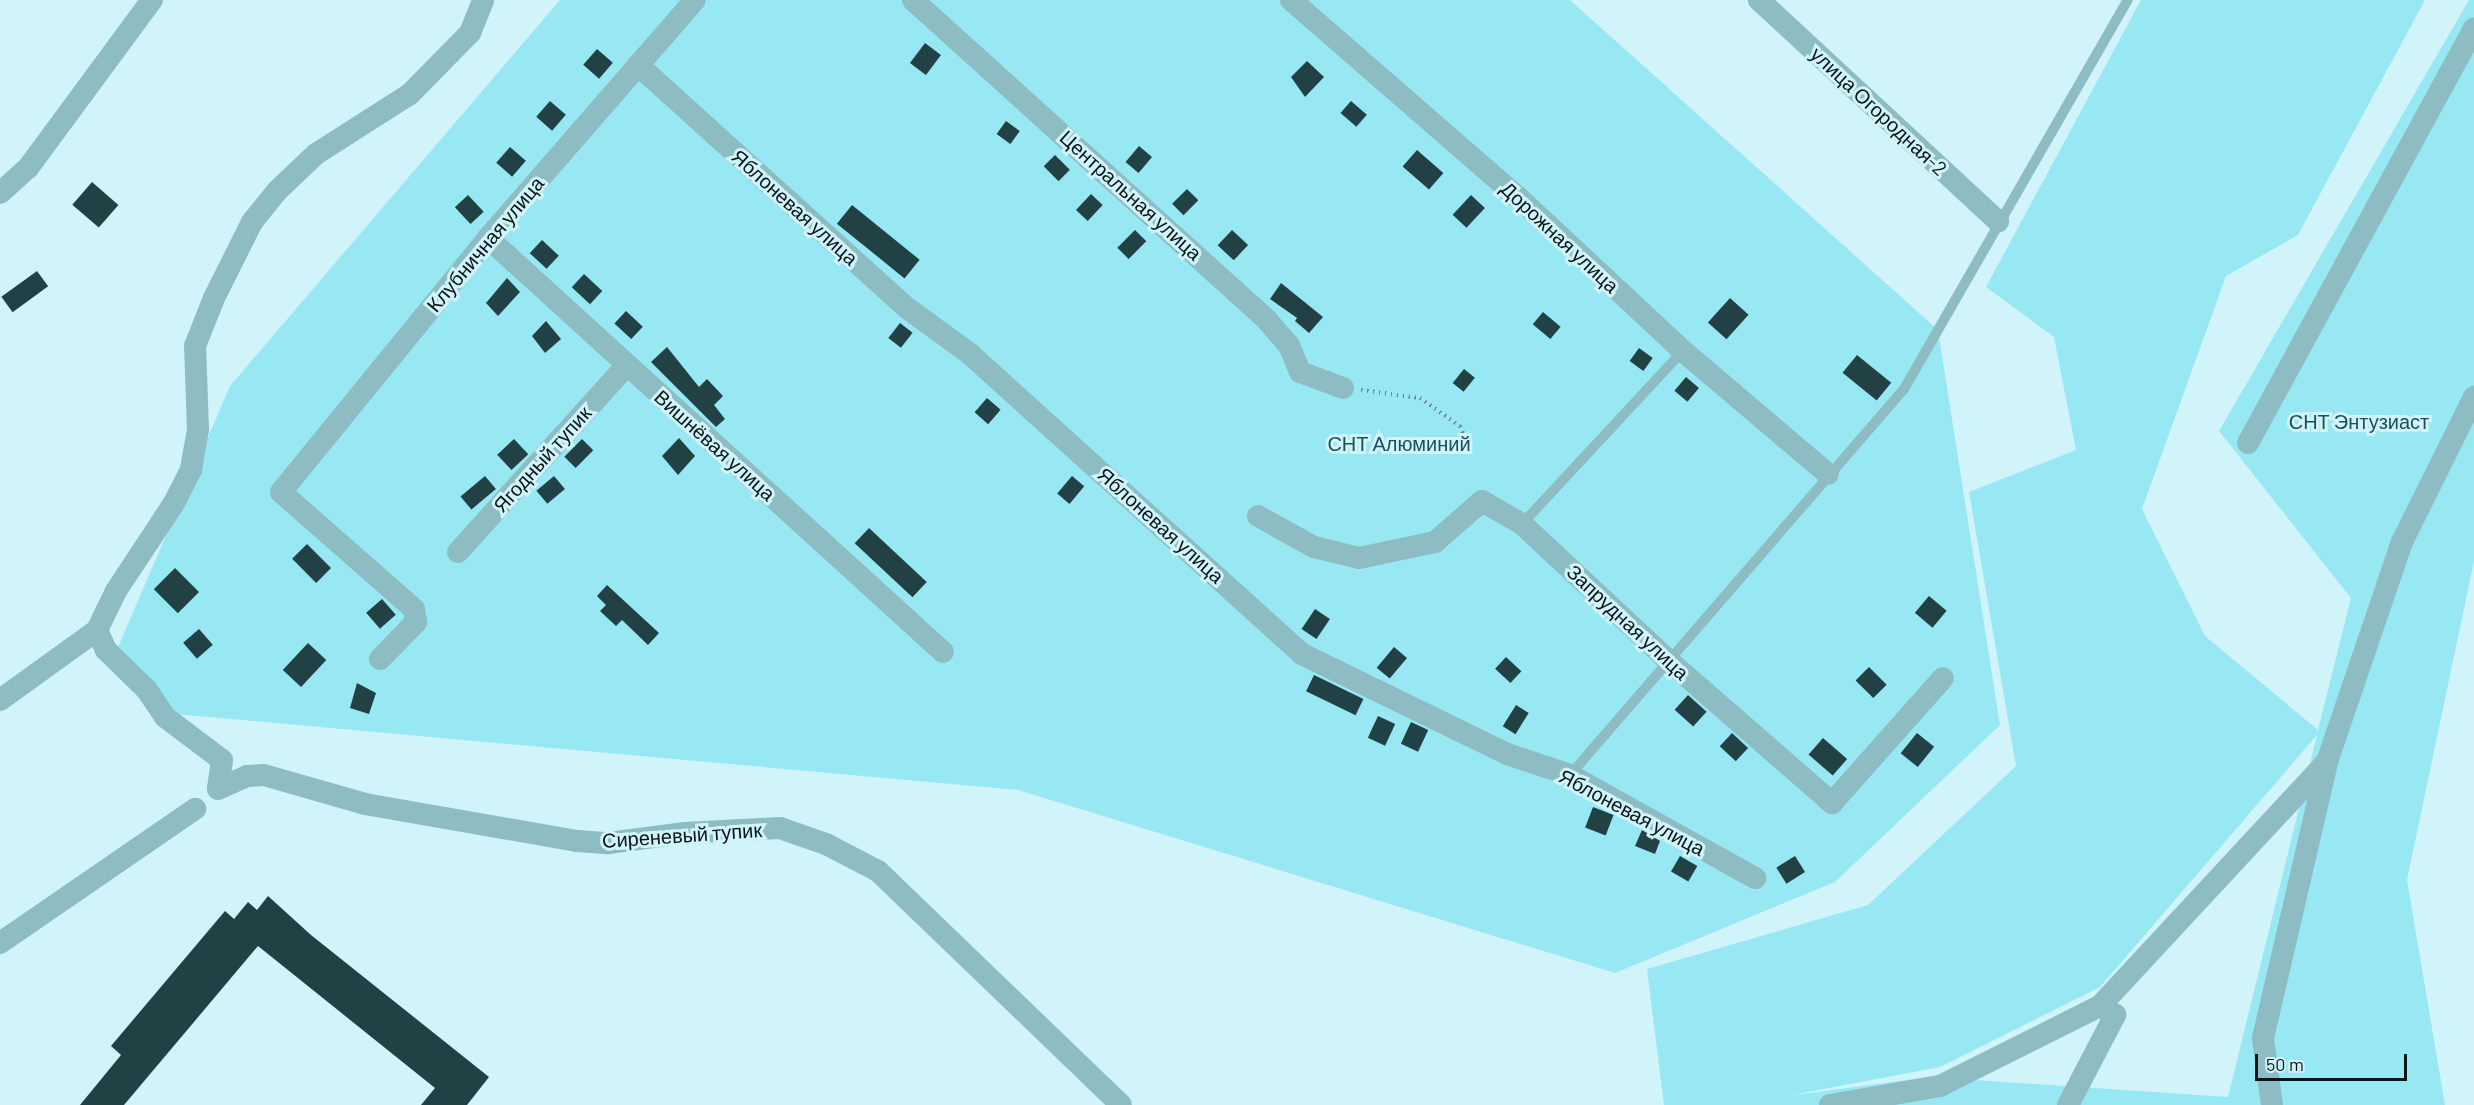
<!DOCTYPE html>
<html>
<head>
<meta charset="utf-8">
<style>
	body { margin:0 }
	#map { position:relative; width:2474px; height:1105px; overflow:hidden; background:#d1f4fa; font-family:Barlow,sans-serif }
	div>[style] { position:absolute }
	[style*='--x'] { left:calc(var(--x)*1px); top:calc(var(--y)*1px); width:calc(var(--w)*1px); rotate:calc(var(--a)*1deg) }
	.green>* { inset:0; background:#98e8f4 }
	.building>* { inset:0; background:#224145; transform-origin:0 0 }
	.path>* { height:4px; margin-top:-2px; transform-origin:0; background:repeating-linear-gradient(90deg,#6f878b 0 1.5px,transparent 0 6px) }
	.lane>* { height:10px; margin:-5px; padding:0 5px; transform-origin:5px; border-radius:5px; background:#8dbcc3 }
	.street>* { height:22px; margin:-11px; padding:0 11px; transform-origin:11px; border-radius:11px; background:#8dbcc3 }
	span { translate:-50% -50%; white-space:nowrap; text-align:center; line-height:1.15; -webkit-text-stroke:6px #d1f4fa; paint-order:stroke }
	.street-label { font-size:20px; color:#091618 }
	.park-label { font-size:20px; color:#1a5158 }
	.scale { position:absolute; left:2255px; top:1054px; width:152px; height:27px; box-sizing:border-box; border:3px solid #091618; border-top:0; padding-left:8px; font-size:18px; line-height:21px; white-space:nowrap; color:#091618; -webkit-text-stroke:4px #d1f4fa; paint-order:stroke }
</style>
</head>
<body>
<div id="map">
	<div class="green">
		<i style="clip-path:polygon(560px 0,1570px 0,1938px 330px,2000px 725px,1835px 882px,1615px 973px,1018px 790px,176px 714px,116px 652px,230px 386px)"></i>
		<i style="clip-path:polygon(evenodd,2141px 0,2425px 0,2298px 235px,2226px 276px,2142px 509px,2205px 636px,2318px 730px,2351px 598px,2219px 431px,2469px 0,2474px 0,2474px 561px,2407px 880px,2445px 1105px,1664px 1105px,1647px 969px,1868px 905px,2016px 766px,1969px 492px,2076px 450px,2054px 337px,1986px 287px,2141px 0,2317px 735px,2228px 1097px,1930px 1077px,1787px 1096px,1940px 1067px,2100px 987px,2317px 735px)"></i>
	</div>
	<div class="building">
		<i style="left:925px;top:43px;width:20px;height:25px;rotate:37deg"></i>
		<i style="left:597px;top:49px;width:21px;height:21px;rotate:41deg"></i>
		<i style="clip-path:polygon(1307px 61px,1324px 77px,1305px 97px,1291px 77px)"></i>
		<i style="left:550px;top:101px;width:21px;height:21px;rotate:41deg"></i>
		<i style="left:1351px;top:101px;width:21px;height:16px;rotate:41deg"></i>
		<i style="left:1006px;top:121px;width:17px;height:16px;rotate:36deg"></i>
		<i style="left:1139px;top:146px;width:17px;height:21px;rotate:40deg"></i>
		<i style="left:510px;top:147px;width:21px;height:21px;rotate:41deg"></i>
		<i style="left:1417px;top:150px;width:35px;height:22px;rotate:41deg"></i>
		<i style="left:1055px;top:155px;width:21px;height:16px;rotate:45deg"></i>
		<i style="left:92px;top:182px;width:35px;height:30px;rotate:41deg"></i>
		<i style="left:1187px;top:189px;width:16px;height:21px;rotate:45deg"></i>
		<i style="left:1091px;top:194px;width:16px;height:22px;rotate:43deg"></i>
		<i style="left:468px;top:195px;width:23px;height:18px;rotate:47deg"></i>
		<i style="left:1471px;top:195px;width:19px;height:27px;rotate:43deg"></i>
		<i style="left:852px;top:205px;width:87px;height:24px;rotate:39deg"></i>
		<i style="left:1135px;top:230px;width:16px;height:25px;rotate:45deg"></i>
		<i style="left:1232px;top:230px;width:22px;height:21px;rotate:43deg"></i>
		<i style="left:542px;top:240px;width:23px;height:18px;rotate:43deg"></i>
		<i style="left:37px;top:271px;width:19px;height:44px;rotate:54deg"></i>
		<i style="left:584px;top:274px;width:25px;height:18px;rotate:43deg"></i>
		<i style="clip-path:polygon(507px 278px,520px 292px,498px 316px,486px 303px)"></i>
		<i style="clip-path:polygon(1281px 283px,1323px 317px,1309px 333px,1295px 321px,1297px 318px,1270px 299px)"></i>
		<i style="left:1730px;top:298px;width:25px;height:33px;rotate:42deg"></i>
		<i style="left:626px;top:311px;width:23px;height:17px;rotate:43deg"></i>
		<i style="left:1543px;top:312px;width:23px;height:16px;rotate:40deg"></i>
		<i style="clip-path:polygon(546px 321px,561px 339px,545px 353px,532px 336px)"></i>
		<i style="left:900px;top:323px;width:16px;height:19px;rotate:38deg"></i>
		<i style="clip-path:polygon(667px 347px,699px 387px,707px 379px,723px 396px,714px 405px,725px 419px,716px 427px,651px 362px)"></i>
		<i style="left:1639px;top:348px;width:17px;height:16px;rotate:36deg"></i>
		<i style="left:1857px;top:355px;width:44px;height:23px;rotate:39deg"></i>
		<i style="left:1464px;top:369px;width:14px;height:18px;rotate:39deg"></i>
		<i style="left:1686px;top:377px;width:17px;height:18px;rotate:40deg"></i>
		<i style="left:987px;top:398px;width:18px;height:19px;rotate:41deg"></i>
		<i style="clip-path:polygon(679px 438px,695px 456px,678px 475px,662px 456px)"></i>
		<i style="left:514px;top:439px;width:21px;height:23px;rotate:47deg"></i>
		<i style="left:582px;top:439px;width:16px;height:25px;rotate:45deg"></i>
		<i style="left:485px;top:476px;width:17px;height:32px;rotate:50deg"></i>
		<i style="left:554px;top:476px;width:17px;height:23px;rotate:50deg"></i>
		<i style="left:1072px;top:476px;width:16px;height:23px;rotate:40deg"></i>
		<i style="left:869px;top:528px;width:79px;height:21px;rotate:43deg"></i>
		<i style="left:307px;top:544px;width:34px;height:21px;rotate:45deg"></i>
		<i style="left:175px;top:568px;width:34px;height:30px;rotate:45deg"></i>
		<i style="clip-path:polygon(607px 585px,659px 633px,648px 645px,622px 620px,616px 626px,600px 611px,606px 605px,597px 596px)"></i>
		<i style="left:1929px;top:596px;width:23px;height:22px;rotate:40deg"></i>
		<i style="left:382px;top:599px;width:21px;height:21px;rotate:49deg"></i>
		<i style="left:1315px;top:609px;width:18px;height:24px;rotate:34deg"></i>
		<i style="left:199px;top:629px;width:21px;height:21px;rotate:49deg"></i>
		<i style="left:308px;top:643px;width:25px;height:37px;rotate:43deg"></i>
		<i style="left:1394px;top:647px;width:17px;height:27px;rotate:40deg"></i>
		<i style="left:1506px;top:657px;width:21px;height:16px;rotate:43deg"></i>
		<i style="left:1869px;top:667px;width:25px;height:19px;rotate:45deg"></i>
		<i style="left:1314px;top:675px;width:55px;height:18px;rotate:26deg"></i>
		<i style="clip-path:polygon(357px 683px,376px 693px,369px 714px,350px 708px)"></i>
		<i style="left:1688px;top:695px;width:25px;height:20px;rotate:42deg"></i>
		<i style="left:1516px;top:705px;width:15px;height:25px;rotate:32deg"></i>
		<i style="left:1378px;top:716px;width:19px;height:24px;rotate:25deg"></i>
		<i style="left:1411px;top:722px;width:19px;height:24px;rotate:25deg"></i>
		<i style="left:1732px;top:733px;width:22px;height:18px;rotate:43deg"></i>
		<i style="left:1917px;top:733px;width:22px;height:26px;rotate:39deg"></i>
		<i style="left:1823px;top:738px;width:32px;height:22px;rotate:41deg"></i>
		<i style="left:1593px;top:807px;width:22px;height:22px;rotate:21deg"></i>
		<i style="clip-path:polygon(1642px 830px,1660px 841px,1655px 854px,1635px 846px)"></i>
		<i style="left:1680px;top:856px;width:20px;height:18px;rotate:30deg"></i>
		<i style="left:1795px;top:856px;width:19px;height:22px;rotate:58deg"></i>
		<i style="clip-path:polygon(268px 896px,311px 935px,489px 1077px,467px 1105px,421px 1105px,435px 1088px,258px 946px,124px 1105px,80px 1105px,121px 1055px,111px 1046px,225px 911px,234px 919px,248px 902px,257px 910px)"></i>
	</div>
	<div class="path">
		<i style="--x:1361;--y:390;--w:60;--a:7.7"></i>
		<i style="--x:1420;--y:398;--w:49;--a:35"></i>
		<i style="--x:1460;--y:426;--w:25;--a:67"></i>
	</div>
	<div class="lane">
		<i style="--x:1522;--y:524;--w:236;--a:-47.1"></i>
		<i style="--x:1570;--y:775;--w:510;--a:-49.13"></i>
		<i style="--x:1904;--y:389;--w:449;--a:-60.1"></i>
	</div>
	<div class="street">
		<i style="--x:913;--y:0;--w:476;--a:42.1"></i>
		<i style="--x:1266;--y:319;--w:35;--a:49"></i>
		<i style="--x:1289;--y:345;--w:29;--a:68"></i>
		<i style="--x:1300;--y:372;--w:46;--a:20.4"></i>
		<i style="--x:1291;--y:0;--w:302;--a:41"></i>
		<i style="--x:1519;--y:198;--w:224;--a:43"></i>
		<i style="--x:1683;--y:351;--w:190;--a:40.3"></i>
		<i style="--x:1759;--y:0;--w:326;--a:42.8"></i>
		<i style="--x:638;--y:65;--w:363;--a:42.1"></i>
		<i style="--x:907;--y:308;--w:78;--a:36.1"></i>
		<i style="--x:970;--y:354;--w:447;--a:42.1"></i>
		<i style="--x:1302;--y:654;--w:228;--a:26"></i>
		<i style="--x:1507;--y:754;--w:66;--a:18.4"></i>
		<i style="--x:1570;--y:775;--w:212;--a:29.1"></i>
		<i style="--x:0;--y:193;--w:38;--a:-42"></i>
		<i style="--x:28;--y:168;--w:209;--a:-53.6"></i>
		<i style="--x:488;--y:238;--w:615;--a:42.3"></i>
		<i style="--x:2248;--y:443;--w:472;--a:-61.4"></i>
		<i style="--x:1258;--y:516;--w:64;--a:29"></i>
		<i style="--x:1314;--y:547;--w:46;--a:13.7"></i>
		<i style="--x:1359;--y:558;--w:78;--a:-11.9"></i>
		<i style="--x:1435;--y:542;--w:62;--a:-41.1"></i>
		<i style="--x:1482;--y:501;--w:46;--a:29.9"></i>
		<i style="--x:1522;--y:524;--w:200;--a:43"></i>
		<i style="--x:1668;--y:660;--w:218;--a:41.1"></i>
		<i style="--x:1832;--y:803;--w:167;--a:-48.4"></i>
		<i style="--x:458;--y:552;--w:252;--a:-47.9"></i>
		<i style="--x:97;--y:630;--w:22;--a:66"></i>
		<i style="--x:106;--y:650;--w:57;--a:44.3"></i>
		<i style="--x:147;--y:690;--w:32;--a:56"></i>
		<i style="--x:165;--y:717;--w:71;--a:37"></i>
		<i style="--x:222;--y:760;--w:29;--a:98"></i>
		<i style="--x:218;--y:789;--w:32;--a:-24"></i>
		<i style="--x:247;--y:776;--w:17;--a:-3"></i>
		<i style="--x:264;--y:775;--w:105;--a:16"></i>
		<i style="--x:365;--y:804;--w:215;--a:9.9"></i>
		<i style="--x:577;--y:841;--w:31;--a:4"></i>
		<i style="--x:608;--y:843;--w:78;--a:-7.4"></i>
		<i style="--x:685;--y:833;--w:95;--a:-3"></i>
		<i style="--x:780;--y:828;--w:49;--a:19.2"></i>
		<i style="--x:826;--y:844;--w:59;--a:27.4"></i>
		<i style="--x:878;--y:871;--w:337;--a:43.9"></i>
		<i style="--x:380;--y:659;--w:52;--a:-45.8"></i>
		<i style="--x:416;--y:622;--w:13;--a:-99"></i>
		<i style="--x:414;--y:609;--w:177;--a:-138.7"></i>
		<i style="--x:281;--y:492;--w:328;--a:-50.8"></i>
		<i style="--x:488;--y:238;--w:315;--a:-49"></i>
		<i style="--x:0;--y:700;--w:120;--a:-35.8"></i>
		<i style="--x:97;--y:630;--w:43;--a:-64"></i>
		<i style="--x:116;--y:591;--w:105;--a:-56.6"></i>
		<i style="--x:174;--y:503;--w:38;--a:-63"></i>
		<i style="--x:191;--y:469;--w:40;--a:-80"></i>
		<i style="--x:198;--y:430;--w:84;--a:-92"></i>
		<i style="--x:195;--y:346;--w:52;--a:-68.4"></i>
		<i style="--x:214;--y:298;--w:85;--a:-63.4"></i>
		<i style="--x:252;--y:222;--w:40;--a:-51"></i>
		<i style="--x:277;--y:191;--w:54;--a:-43.5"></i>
		<i style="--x:316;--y:154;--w:112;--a:-32.6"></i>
		<i style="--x:410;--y:94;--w:86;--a:-45.5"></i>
		<i style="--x:470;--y:33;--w:35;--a:-68"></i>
		<i style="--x:0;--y:943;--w:237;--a:-34.5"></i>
		<i style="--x:1830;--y:1105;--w:112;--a:-9.8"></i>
		<i style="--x:1940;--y:1086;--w:179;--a:-26.6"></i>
		<i style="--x:2100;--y:1006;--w:332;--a:-47.1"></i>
		<i style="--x:2068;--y:1105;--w:102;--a:-62.4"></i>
		<i style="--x:2115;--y:1015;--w:17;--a:-149"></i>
		<i style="--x:2272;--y:1105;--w:68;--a:-97.7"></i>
		<i style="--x:2263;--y:1038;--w:283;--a:-76.9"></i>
		<i style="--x:2327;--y:762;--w:232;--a:-71.2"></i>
		<i style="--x:2402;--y:542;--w:162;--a:-63.6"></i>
	</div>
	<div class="street-label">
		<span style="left:1879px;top:111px;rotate:43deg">улица Огородная-2</span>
		<span style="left:1131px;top:195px;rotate:42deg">Центральная улица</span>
		<span style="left:795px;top:207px;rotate:42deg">Яблоневая улица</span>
		<span style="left:1560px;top:237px;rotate:43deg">Дорожная улица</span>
		<span style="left:485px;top:244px;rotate:-50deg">Клубничная улица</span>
		<span style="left:715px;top:445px;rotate:42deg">Вишнёвая улица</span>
		<span style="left:542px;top:459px;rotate:-48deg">Ягодный тупик</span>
		<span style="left:1161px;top:525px;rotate:42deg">Яблоневая улица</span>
		<span style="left:1628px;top:622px;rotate:43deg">Запрудная улица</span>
		<span style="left:1632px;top:812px;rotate:28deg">Яблоневая улица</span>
		<span style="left:682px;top:835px;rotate:-4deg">Сиреневый тупик</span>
	</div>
	<div class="park-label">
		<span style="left:2359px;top:421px">СНТ Энтузиаст</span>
		<span style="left:1399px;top:443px">СНТ Алюминий</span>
	</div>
	<div class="scale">50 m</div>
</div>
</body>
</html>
